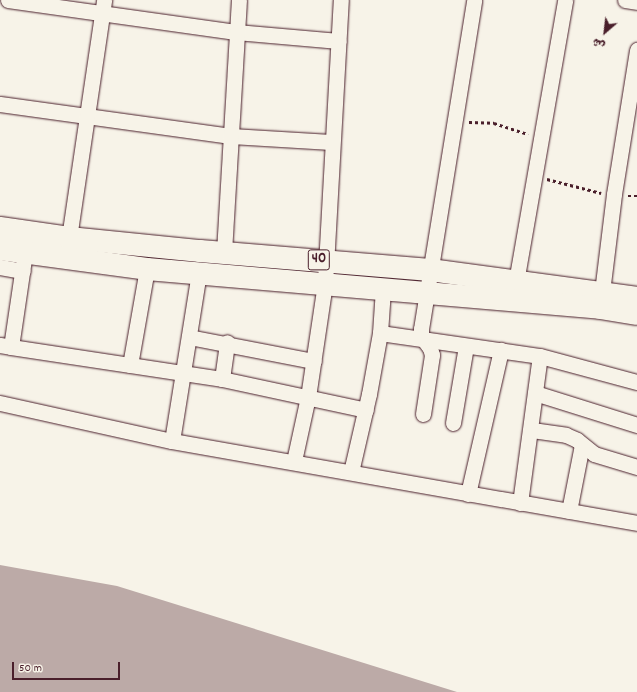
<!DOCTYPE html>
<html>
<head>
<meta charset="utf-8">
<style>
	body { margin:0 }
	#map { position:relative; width:637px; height:692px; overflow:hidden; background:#f7f3e8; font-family:Dekko,"Playpen Sans Arabic",sans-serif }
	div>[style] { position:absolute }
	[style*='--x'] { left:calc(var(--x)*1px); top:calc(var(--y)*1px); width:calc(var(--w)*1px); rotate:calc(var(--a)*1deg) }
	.water>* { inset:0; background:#bcaaa7 }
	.path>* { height:2.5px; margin-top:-1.25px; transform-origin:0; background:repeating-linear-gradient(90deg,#4a1f2b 0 3px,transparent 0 6px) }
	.roads { filter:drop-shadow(0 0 1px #4a1f2b) drop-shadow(0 0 1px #4a1f2b) }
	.street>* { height:15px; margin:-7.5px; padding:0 7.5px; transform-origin:7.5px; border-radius:7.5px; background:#f7f3e8 }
	.highway>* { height:22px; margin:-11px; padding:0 11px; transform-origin:11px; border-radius:11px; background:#f7f3e8 }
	span { translate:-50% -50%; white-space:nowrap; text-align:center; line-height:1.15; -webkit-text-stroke:4px #f7f3e8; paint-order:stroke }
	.shield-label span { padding:1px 3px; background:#f7f3e8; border:1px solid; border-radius:3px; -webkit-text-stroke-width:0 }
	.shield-label { font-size:15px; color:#4a1f2b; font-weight:700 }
	.north { position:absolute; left:585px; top:12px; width:40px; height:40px; -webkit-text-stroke:3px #f7f3e8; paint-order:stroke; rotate:208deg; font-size:11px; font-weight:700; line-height:16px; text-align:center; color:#4a1f2b }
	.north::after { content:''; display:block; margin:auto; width:14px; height:18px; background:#4a1f2b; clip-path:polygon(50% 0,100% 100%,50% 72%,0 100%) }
	.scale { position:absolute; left:12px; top:662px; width:108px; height:18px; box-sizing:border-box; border:2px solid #4a1f2b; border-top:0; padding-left:5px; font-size:12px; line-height:14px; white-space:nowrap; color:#4a1f2b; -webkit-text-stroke:3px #f7f3e8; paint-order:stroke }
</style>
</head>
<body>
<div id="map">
	<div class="water">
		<i style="clip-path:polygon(0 565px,117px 586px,457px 692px,0 692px)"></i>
	</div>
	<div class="path">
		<i style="--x:469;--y:122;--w:25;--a:2"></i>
		<i style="--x:494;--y:123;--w:36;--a:18"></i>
		<i style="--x:547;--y:179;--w:56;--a:14.5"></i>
		<i style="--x:628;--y:196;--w:9;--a:0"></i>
	</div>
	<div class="roads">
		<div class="street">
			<i style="--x:8;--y:0;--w:230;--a:8"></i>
			<i style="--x:236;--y:32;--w:103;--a:5"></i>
			<i style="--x:625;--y:0;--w:12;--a:9"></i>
			<i style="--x:0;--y:104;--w:233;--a:7.9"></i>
			<i style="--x:231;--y:136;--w:100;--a:3.4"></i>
			<i style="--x:69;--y:238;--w:241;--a:-81.6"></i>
			<i style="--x:224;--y:252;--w:252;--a:-86.6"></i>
			<i style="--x:0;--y:267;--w:23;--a:10"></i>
			<i style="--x:516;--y:282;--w:286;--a:-80.1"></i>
			<i style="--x:602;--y:292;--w:99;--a:-83"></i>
			<i style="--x:614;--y:194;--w:146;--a:-80.9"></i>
			<i style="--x:380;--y:333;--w:162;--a:8.2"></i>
			<i style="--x:540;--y:356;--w:100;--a:15"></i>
			<i style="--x:189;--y:337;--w:127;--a:10.9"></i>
			<i style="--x:0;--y:345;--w:11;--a:10"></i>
			<i style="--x:11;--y:347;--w:96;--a:-81.6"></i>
			<i style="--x:11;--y:347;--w:213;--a:8.6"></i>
			<i style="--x:222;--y:379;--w:147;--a:12.1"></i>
			<i style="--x:130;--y:365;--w:97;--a:-80"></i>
			<i style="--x:222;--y:379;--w:37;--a:-82"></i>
			<i style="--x:535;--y:393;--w:107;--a:17.4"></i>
			<i style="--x:0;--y:403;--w:176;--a:12.5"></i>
			<i style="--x:172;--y:441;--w:472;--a:10"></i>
			<i style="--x:423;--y:414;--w:60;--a:-81.3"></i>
			<i style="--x:432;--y:355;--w:7;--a:-106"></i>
			<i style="--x:430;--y:348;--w:15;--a:-127"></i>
			<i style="--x:421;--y:336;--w:7;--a:-90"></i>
			<i style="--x:421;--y:329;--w:333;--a:-80.8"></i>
			<i style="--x:453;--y:423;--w:78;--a:-80.4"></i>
			<i style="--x:532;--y:430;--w:34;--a:8"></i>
			<i style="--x:566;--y:435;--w:12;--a:24"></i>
			<i style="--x:577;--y:440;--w:22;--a:39"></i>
			<i style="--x:594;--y:454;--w:45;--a:16.8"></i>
			<i style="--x:172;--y:441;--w:170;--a:-80.9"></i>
			<i style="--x:294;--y:461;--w:66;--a:-77.7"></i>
			<i style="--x:308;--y:397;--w:115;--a:-81.5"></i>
			<i style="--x:325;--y:283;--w:283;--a:-86.8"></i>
			<i style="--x:351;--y:472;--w:80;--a:-77"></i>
			<i style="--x:369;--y:394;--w:62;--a:-79.8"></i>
			<i style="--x:380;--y:333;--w:44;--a:-86.1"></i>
			<i style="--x:468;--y:494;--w:148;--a:-77.1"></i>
			<i style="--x:520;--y:503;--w:148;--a:-82.3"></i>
			<i style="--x:569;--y:511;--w:67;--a:-78.9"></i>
		</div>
		<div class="highway">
			<i style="--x:0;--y:228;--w:70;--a:8.2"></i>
			<i style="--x:69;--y:238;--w:132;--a:5.7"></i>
			<i style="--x:200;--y:251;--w:231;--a:4.7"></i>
			<i style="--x:430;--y:270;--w:209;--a:7.7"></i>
			<i style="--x:0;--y:249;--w:148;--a:7.7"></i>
			<i style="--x:147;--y:269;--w:455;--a:4.9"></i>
			<i style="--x:600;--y:308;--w:37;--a:9"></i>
		</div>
	</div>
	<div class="shield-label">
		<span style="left:319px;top:260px">40</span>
	</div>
	<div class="north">ش</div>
	<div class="scale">50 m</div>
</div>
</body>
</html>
